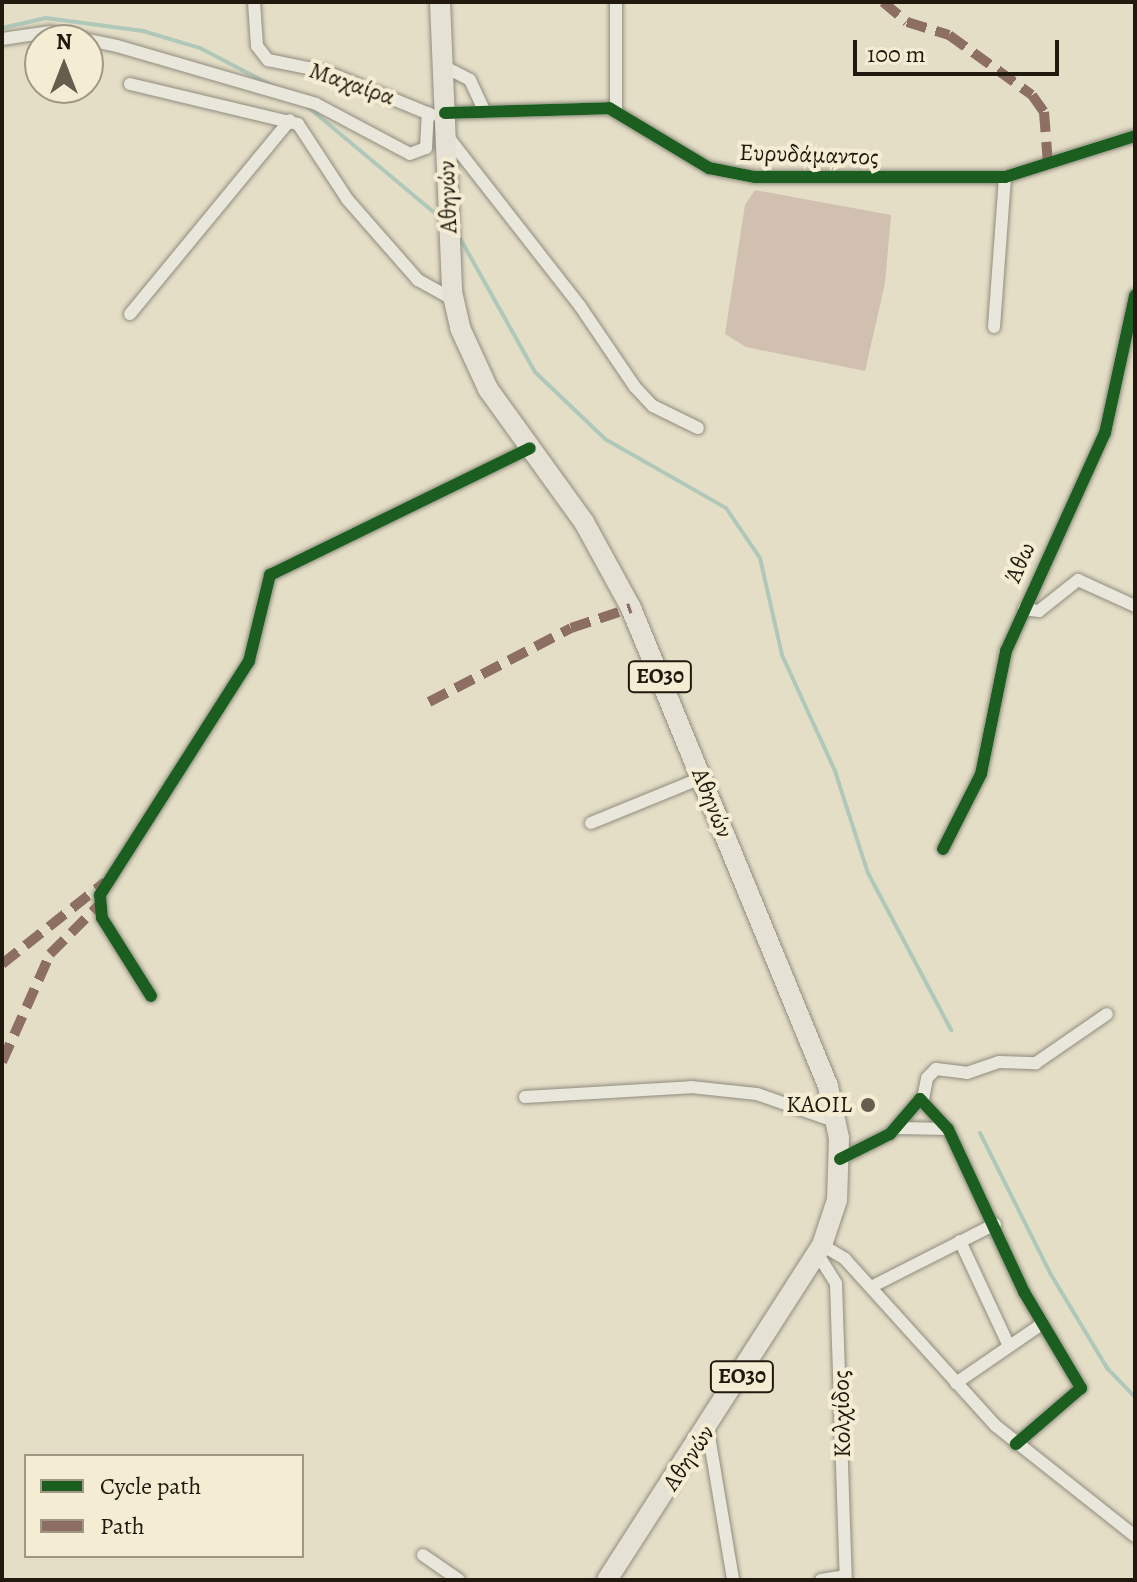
<!DOCTYPE html>
<html>
<head>
<meta charset="utf-8">
<style>
	body { margin:0 }
	#map { position:relative; width:1137px; height:1582px; overflow:hidden; background:#e4dec7; font-family:Alegreya,serif }
	div>[style] { position:absolute }
	[style*='--x'] { left:calc(var(--x)*1px); top:calc(var(--y)*1px); width:calc(var(--w)*1px); rotate:calc(var(--a)*1deg) }
	.stream>* { height:4px; margin:-2px; padding:0 2px; transform-origin:2px; border-radius:2px; background:#b0c8ba }
	.building>* { inset:0; background:#d1c0b0 }
	.roads { filter:drop-shadow(0 0 2px #908c7e) drop-shadow(0 0 2px #908c7e) }
	.minor>* { height:12px; margin:-6px; padding:0 6px; transform-origin:6px; border-radius:6px; background:#e9e6db }
	.primary>* { height:20px; margin:-10px; padding:0 10px; transform-origin:10px; border-radius:10px; background:#e5e1d5 }
	.quiet>* { height:10px; margin-top:-5px; transform-origin:0; background:repeating-linear-gradient(90deg,#8d6e63 0 20px,transparent 0 30px) }
	.cycleway>* { height:12px; margin:-6px; padding:0 6px; transform-origin:6px; border-radius:6px; background:#1b5e20 }
	.dots>* { width:22px; height:22px; translate:-50% -50%; box-sizing:border-box; border:4px solid #f5edd3; border-radius:50% }
	span { translate:-50% -50%; white-space:nowrap; text-align:center; line-height:1.15; -webkit-text-stroke:8px #f5edd3; paint-order:stroke }
	.shield-label span { padding:2px 6px; background:#f5edd3; border:2px solid; border-radius:6px; -webkit-text-stroke-width:0 }
	.shield-label { font-size:22px; color:#21190e; font-weight:700 }
	.street-label { font-size:24px; color:#21190e }
	.poi-label { font-size:24px; color:#21190e }
	.right { translate:-100% -50%; text-align:right }
	.frame { position:absolute; inset:0; border:4px solid #21190e; pointer-events:none }
	.legend { position:absolute; left:24px; top:1454px; width:280px; height:104px; box-sizing:border-box; background:#f5edd3; border:2px solid #a09884; margin:0; padding:10px 14px; list-style:none; font-size:24px; color:#21190e }
	.legend li { display:flex; align-items:center; gap:16px; height:40px }
	.legend b { width:40px; border:2px solid #a09884 }
	.north { position:absolute; left:24px; top:24px; width:80px; height:80px; box-sizing:border-box; background:#f5edd3; border:2px solid #a09884; border-radius:50%; rotate:0deg; font-size:22px; font-weight:700; line-height:32px; text-align:center; color:#21190e }
	.north::after { content:''; display:block; margin:auto; width:28px; height:36px; background:#655e4f; clip-path:polygon(50% 0,100% 100%,50% 72%,0 100%) }
	.scale { position:absolute; left:853px; top:40px; width:206px; height:36px; box-sizing:border-box; border:4px solid #21190e; border-top:0; padding-left:10px; font-size:24px; line-height:28px; white-space:nowrap; color:#21190e; -webkit-text-stroke:6px #f5edd3; paint-order:stroke }
</style>
</head>
<body>
<div id="map">
	<div class="stream">
		<i style="--x:2;--y:28;--w:45;--a:-12.8"></i>
		<i style="--x:46;--y:18;--w:98;--a:7.6"></i>
		<i style="--x:143;--y:31;--w:59;--a:16.6"></i>
		<i style="--x:200;--y:48;--w:87;--a:27.5"></i>
		<i style="--x:308;--y:107;--w:175;--a:39.9"></i>
		<i style="--x:457;--y:233;--w:159;--a:60.7"></i>
		<i style="--x:535;--y:372;--w:97;--a:43.7"></i>
		<i style="--x:605;--y:439;--w:139;--a:29.7"></i>
		<i style="--x:726;--y:508;--w:60;--a:55.8"></i>
		<i style="--x:760;--y:558;--w:99;--a:77.2"></i>
		<i style="--x:782;--y:655;--w:128;--a:65.4"></i>
		<i style="--x:835;--y:771;--w:107;--a:72.1"></i>
		<i style="--x:868;--y:873;--w:178;--a:62.1"></i>
		<i style="--x:980;--y:1133;--w:157;--a:63.4"></i>
		<i style="--x:1050;--y:1273;--w:111;--a:59"></i>
		<i style="--x:1107;--y:1368;--w:40;--a:46"></i>
	</div>
	<div class="building">
		<i style="clip-path:polygon(755px 190px,891px 215px,885px 283px,865px 371px,746px 347px,725px 334px,745px 205px)"></i>
	</div>
	<div class="roads">
		<div class="minor">
			<i style="--x:254;--y:2;--w:44;--a:86.1"></i>
			<i style="--x:257;--y:46;--w:18;--a:52"></i>
			<i style="--x:268;--y:60;--w:60;--a:11.5"></i>
			<i style="--x:327;--y:72;--w:113;--a:22.3"></i>
			<i style="--x:2;--y:39;--w:49;--a:-8.3"></i>
			<i style="--x:50;--y:32;--w:68;--a:11.8"></i>
			<i style="--x:117;--y:46;--w:207;--a:16.2"></i>
			<i style="--x:316;--y:104;--w:106;--a:28"></i>
			<i style="--x:410;--y:154;--w:17;--a:-21"></i>
			<i style="--x:426;--y:148;--w:35;--a:-87"></i>
			<i style="--x:443;--y:66;--w:30;--a:27"></i>
			<i style="--x:470;--y:80;--w:35;--a:65"></i>
			<i style="--x:130;--y:84;--w:173;--a:13.4"></i>
			<i style="--x:298;--y:124;--w:90;--a:56.8"></i>
			<i style="--x:347;--y:199;--w:108;--a:48.8"></i>
			<i style="--x:418;--y:280;--w:41;--a:29.1"></i>
			<i style="--x:616;--y:111;--w:109;--a:-90"></i>
			<i style="--x:445;--y:113;--w:164;--a:-1.7"></i>
			<i style="--x:609;--y:108;--w:117;--a:31"></i>
			<i style="--x:709;--y:168;--w:47;--a:11.1"></i>
			<i style="--x:755;--y:177;--w:250;--a:0"></i>
			<i style="--x:1005;--y:177;--w:136;--a:-17.5"></i>
			<i style="--x:448;--y:137;--w:214;--a:52"></i>
			<i style="--x:580;--y:306;--w:98;--a:55.8"></i>
			<i style="--x:635;--y:387;--w:26;--a:47"></i>
			<i style="--x:653;--y:406;--w:50;--a:26.1"></i>
			<i style="--x:130;--y:314;--w:251;--a:-50.5"></i>
			<i style="--x:994;--y:327;--w:150;--a:-85.8"></i>
			<i style="--x:1024;--y:609;--w:15;--a:8"></i>
			<i style="--x:1039;--y:611;--w:50;--a:-38.5"></i>
			<i style="--x:1078;--y:580;--w:63;--a:24.5"></i>
			<i style="--x:591;--y:823;--w:119;--a:-22.2"></i>
			<i style="--x:943;--y:849;--w:84;--a:-63.1"></i>
			<i style="--x:981;--y:774;--w:126;--a:-78.5"></i>
			<i style="--x:1006;--y:651;--w:239;--a:-65.6"></i>
			<i style="--x:1105;--y:433;--w:141;--a:-77.7"></i>
			<i style="--x:151;--y:996;--w:92;--a:-122.1"></i>
			<i style="--x:102;--y:918;--w:23;--a:-95"></i>
			<i style="--x:100;--y:895;--w:277;--a:-57.5"></i>
			<i style="--x:249;--y:661;--w:89;--a:-76.3"></i>
			<i style="--x:270;--y:575;--w:289;--a:-26"></i>
			<i style="--x:525;--y:1097;--w:166;--a:-3.4"></i>
			<i style="--x:691;--y:1087;--w:66;--a:6.1"></i>
			<i style="--x:757;--y:1094;--w:85;--a:19.3"></i>
			<i style="--x:923;--y:1099;--w:21;--a:-79"></i>
			<i style="--x:927;--y:1078;--w:13;--a:-45"></i>
			<i style="--x:936;--y:1069;--w:31;--a:7"></i>
			<i style="--x:967;--y:1073;--w:34;--a:-19"></i>
			<i style="--x:999;--y:1062;--w:37;--a:2"></i>
			<i style="--x:1036;--y:1063;--w:86;--a:-34.6"></i>
			<i style="--x:898;--y:1128;--w:50;--a:1.1"></i>
			<i style="--x:840;--y:1159;--w:56;--a:-26.6"></i>
			<i style="--x:890;--y:1134;--w:46;--a:-49.4"></i>
			<i style="--x:920;--y:1099;--w:41;--a:47"></i>
			<i style="--x:948;--y:1129;--w:180;--a:65"></i>
			<i style="--x:1024;--y:1292;--w:112;--a:59.3"></i>
			<i style="--x:1081;--y:1388;--w:86;--a:139.3"></i>
			<i style="--x:960;--y:1241;--w:116;--a:65"></i>
			<i style="--x:822;--y:1245;--w:27;--a:31"></i>
			<i style="--x:845;--y:1259;--w:225;--a:47.9"></i>
			<i style="--x:996;--y:1426;--w:177;--a:38.4"></i>
			<i style="--x:817;--y:1253;--w:36;--a:58"></i>
			<i style="--x:836;--y:1284;--w:296;--a:88.1"></i>
			<i style="--x:871;--y:1287;--w:139;--a:-26.9"></i>
			<i style="--x:956;--y:1383;--w:104;--a:-34.5"></i>
			<i style="--x:708;--y:1430;--w:152;--a:80.5"></i>
			<i style="--x:423;--y:1555;--w:44;--a:34.8"></i>
			<i style="--x:821;--y:1580;--w:24;--a:-9"></i>
		</div>
		<div class="primary">
			<i style="--x:440;--y:2;--w:290;--a:87.6"></i>
			<i style="--x:452;--y:292;--w:37;--a:77"></i>
			<i style="--x:460;--y:328;--w:67;--a:65.3"></i>
			<i style="--x:488;--y:389;--w:164;--a:54.2"></i>
			<i style="--x:584;--y:522;--w:98;--a:61.3"></i>
			<i style="--x:631;--y:608;--w:517;--a:67.6"></i>
			<i style="--x:828;--y:1086;--w:53;--a:78.1"></i>
			<i style="--x:839;--y:1138;--w:62;--a:91.8"></i>
			<i style="--x:837;--y:1200;--w:47;--a:108.4"></i>
			<i style="--x:822;--y:1245;--w:398;--a:122.7"></i>
		</div>
	</div>
	<div class="quiet">
		<i style="--x:883;--y:2;--w:31;--a:40"></i>
		<i style="--x:907;--y:22;--w:44;--a:17.2"></i>
		<i style="--x:949;--y:35;--w:102;--a:35.9"></i>
		<i style="--x:1032;--y:95;--w:21;--a:55"></i>
		<i style="--x:1044;--y:112;--w:52;--a:85.6"></i>
		<i style="--x:429;--y:702;--w:160;--a:-27.5"></i>
		<i style="--x:571;--y:628;--w:63;--a:-18.4"></i>
		<i style="--x:2;--y:964;--w:132;--a:-38.5"></i>
		<i style="--x:2;--y:1062;--w:118;--a:-66"></i>
		<i style="--x:50;--y:954;--w:68;--a:-45"></i>
	</div>
	<div class="cycleway">
		<i style="--x:445;--y:113;--w:164;--a:-1.7"></i>
		<i style="--x:609;--y:108;--w:117;--a:31"></i>
		<i style="--x:709;--y:168;--w:47;--a:11.1"></i>
		<i style="--x:755;--y:177;--w:250;--a:0"></i>
		<i style="--x:1005;--y:177;--w:136;--a:-17.5"></i>
		<i style="--x:943;--y:849;--w:84;--a:-63.1"></i>
		<i style="--x:981;--y:774;--w:126;--a:-78.5"></i>
		<i style="--x:1006;--y:651;--w:239;--a:-65.6"></i>
		<i style="--x:1105;--y:433;--w:141;--a:-77.7"></i>
		<i style="--x:151;--y:996;--w:92;--a:-122.1"></i>
		<i style="--x:102;--y:918;--w:23;--a:-95"></i>
		<i style="--x:100;--y:895;--w:277;--a:-57.5"></i>
		<i style="--x:249;--y:661;--w:89;--a:-76.3"></i>
		<i style="--x:270;--y:575;--w:289;--a:-26"></i>
		<i style="--x:840;--y:1159;--w:56;--a:-26.6"></i>
		<i style="--x:890;--y:1134;--w:46;--a:-49.4"></i>
		<i style="--x:920;--y:1099;--w:41;--a:47"></i>
		<i style="--x:948;--y:1129;--w:180;--a:65"></i>
		<i style="--x:1024;--y:1292;--w:112;--a:59.3"></i>
		<i style="--x:1081;--y:1388;--w:86;--a:139.3"></i>
	</div>
	<div class="dots">
		<i style="left:868px;top:1105px;background:#655e4f"></i>
	</div>
	<div class="shield-label">
		<span style="left:660px;top:677px">ΕΟ30</span>
		<span style="left:742px;top:1377px">ΕΟ30</span>
	</div>
	<div class="street-label">
		<span style="left:352px;top:84px;rotate:19deg">Μαχαίρα</span>
		<span style="left:809px;top:155px;rotate:2deg">Ευρυδάμαντος</span>
		<span style="left:448px;top:197px;rotate:-92deg">Αθηνών</span>
		<span style="left:1020px;top:563px;rotate:-66deg">Άθω</span>
		<span style="left:712px;top:803px;rotate:68deg">Αθηνών</span>
		<span style="left:842px;top:1414px;rotate:-91deg">Κολχίδος</span>
		<span style="left:689px;top:1458px;rotate:-56deg">Αθηνών</span>
	</div>
	<div class="poi-label">
		<span class="right" style="left:852px;top:1105px">KAOIL</span>
	</div>
	<div class="frame"></div>
	<ul class="legend">
	<li><b style="height:10px;background:#1b5e20"></b>Cycle path</li>
	<li><b style="height:10px;background:#8d6e63"></b>Path</li>
	</ul>
	<div class="north">N</div>
	<div class="scale">100 m</div>
</div>
</body>
</html>
